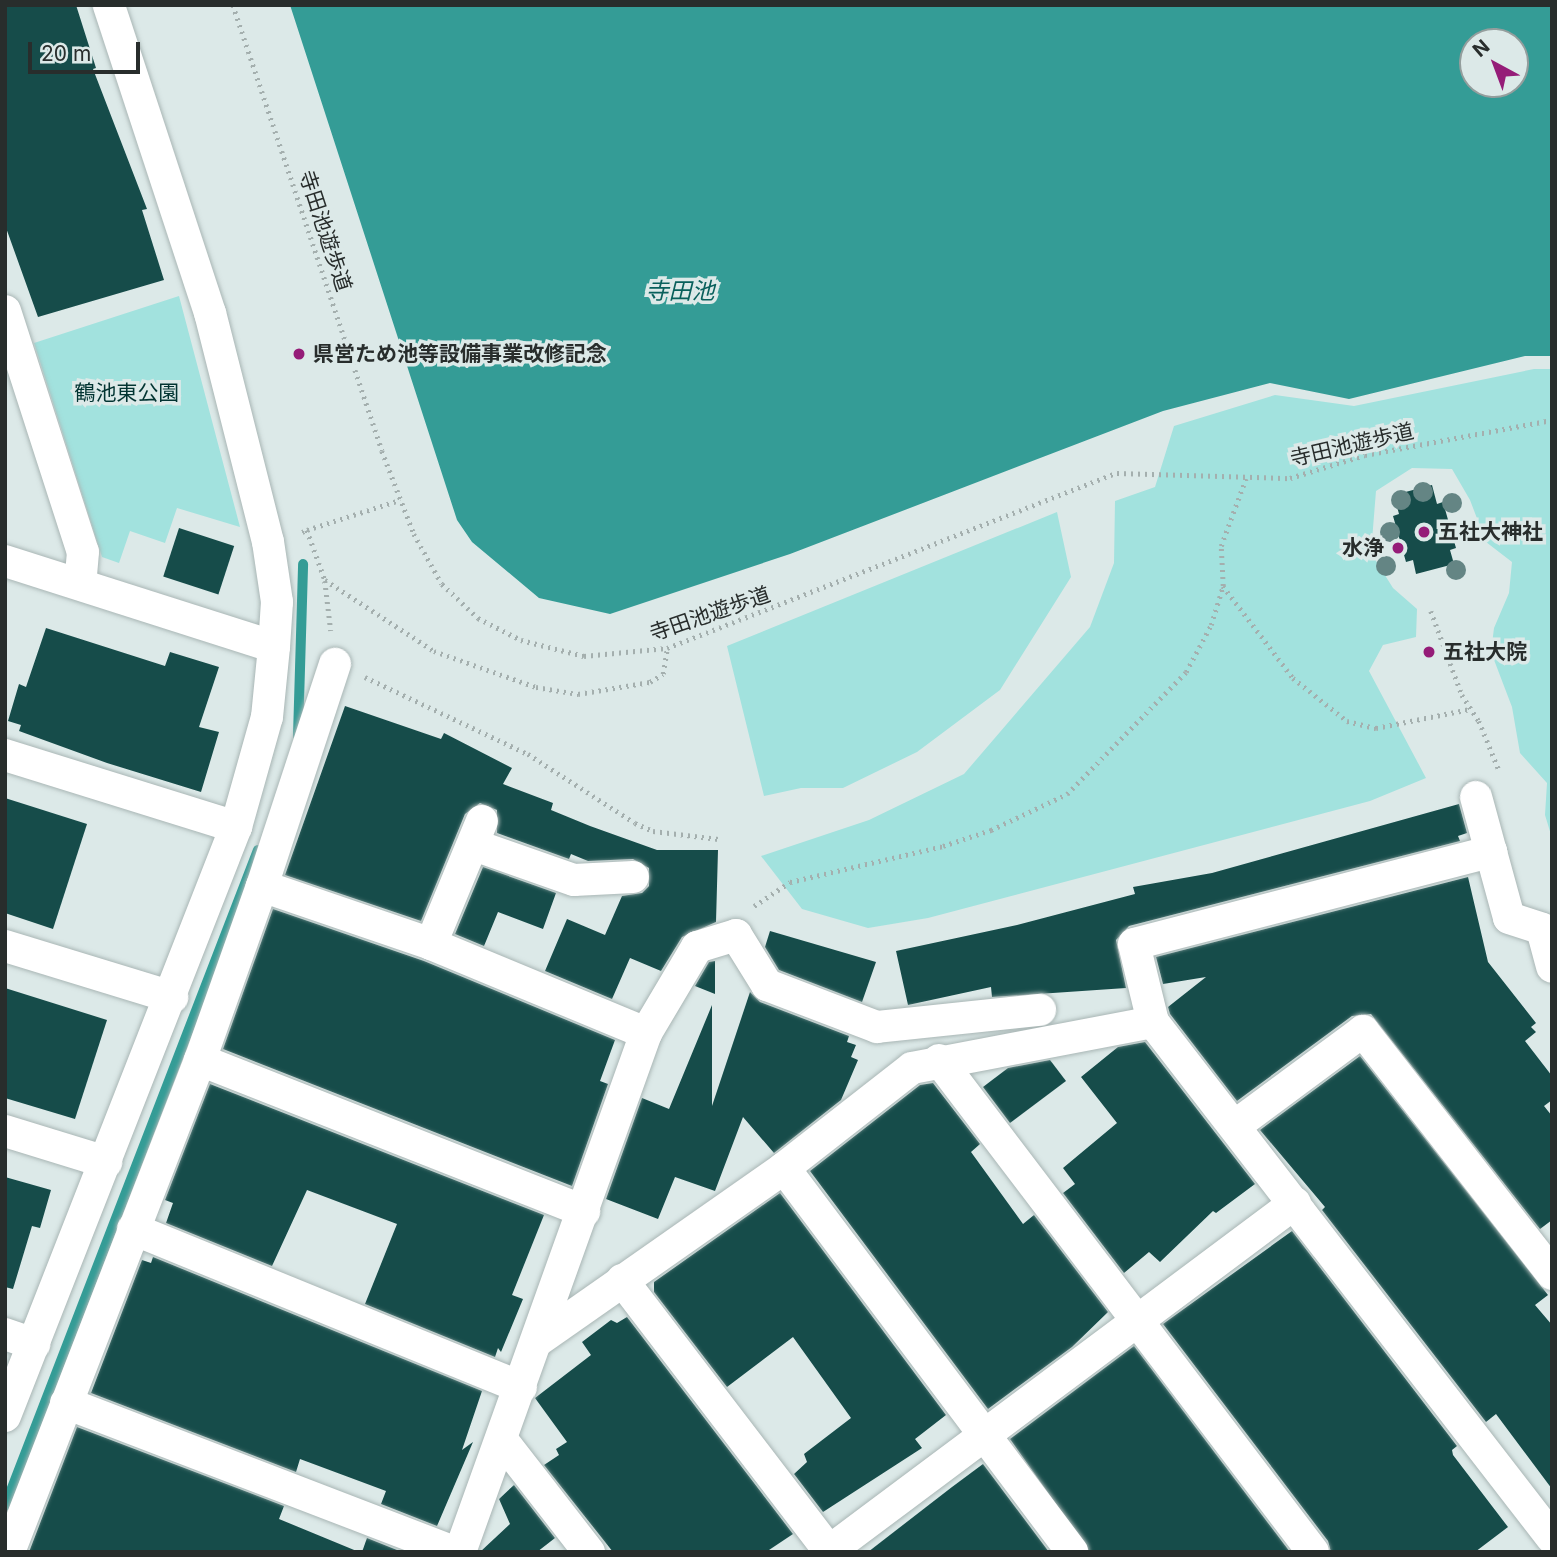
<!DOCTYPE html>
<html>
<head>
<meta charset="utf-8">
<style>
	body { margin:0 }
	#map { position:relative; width:1557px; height:1557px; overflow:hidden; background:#dce9e8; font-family:Inter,"Noto Sans JP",sans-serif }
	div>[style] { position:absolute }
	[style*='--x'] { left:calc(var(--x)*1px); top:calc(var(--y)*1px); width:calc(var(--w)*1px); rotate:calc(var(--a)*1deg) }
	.green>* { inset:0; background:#a2e2de }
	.water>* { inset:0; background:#349c96 }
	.stream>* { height:10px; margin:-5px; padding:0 5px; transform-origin:5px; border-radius:5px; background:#349c96 }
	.building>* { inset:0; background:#164c4a; transform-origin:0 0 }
	.path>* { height:4.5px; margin-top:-2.25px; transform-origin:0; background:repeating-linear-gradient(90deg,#a4afae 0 2px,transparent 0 7px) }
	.roads { filter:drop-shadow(0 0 2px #a9b6b5) drop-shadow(0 0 2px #a9b6b5) }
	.street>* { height:32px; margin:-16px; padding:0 16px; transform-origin:16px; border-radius:16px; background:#fff }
	.trees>* { width:20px; height:20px; margin:-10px; border-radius:50%; background:#648584 }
	.dots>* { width:19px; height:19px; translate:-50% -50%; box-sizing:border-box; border:4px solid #dce9e8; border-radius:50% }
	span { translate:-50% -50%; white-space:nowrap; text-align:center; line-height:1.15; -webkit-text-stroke:7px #dce9e8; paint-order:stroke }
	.street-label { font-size:21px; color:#282d2c }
	.poi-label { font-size:21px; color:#282d2c; font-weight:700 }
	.left { translate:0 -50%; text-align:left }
	.right { translate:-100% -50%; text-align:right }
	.park-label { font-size:21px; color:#023432 }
	.water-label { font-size:23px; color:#09605c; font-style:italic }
	.frame { position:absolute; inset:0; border:7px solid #282d2c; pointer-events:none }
	.north { position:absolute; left:1459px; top:28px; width:70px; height:70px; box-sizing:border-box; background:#dce9e8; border:2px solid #949e9d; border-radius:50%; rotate:319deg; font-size:19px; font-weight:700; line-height:28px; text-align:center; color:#282d2c }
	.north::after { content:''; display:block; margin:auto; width:24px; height:32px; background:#951c78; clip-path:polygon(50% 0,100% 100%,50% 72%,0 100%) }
	.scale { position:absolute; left:28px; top:42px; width:112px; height:32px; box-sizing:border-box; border:4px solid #282d2c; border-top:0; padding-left:9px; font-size:21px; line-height:24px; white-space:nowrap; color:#282d2c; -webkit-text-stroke:5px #dce9e8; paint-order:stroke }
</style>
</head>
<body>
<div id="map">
	<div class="green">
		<i style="clip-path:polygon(179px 296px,240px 527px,177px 508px,165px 543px,130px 531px,119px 563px,102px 557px,34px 343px)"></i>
		<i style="clip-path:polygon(1534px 369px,1552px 369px,1552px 838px,1545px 815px,1547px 783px,1520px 753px,1512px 707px,1491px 652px,1494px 628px,1509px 593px,1512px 562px,1486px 542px,1470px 500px,1452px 469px,1412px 468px,1376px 491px,1371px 553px,1393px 588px,1417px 609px,1416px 637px,1383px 645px,1369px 671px,1426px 778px,1370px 801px,928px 918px,868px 928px,802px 909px,761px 856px,869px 820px,964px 774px,1090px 627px,1114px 563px,1115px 501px,1155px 487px,1174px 426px,1275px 395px,1354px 406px)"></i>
		<i style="clip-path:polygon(1057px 512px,1071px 577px,1000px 690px,917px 752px,843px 788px,801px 788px,764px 796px,727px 646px)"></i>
	</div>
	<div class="water">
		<i style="clip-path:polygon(evenodd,290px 5px,1552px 5px,1552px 356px,1525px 356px,1349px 399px,1270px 383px,1163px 411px,790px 554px,610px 614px,539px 598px,472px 542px,457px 520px,290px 5px,1473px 42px,1515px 42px,1515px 84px,1473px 84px,1473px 42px)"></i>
	</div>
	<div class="stream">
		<i style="--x:298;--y:736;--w:172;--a:-88.3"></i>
		<i style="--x:5;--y:1506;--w:703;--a:-68.91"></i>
	</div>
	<div class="building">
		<i style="clip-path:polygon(5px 5px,76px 5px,96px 68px,93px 69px,147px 209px,142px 210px,164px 280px,38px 317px,5px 225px)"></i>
		<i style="clip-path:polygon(1432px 485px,1437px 504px,1443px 502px,1456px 548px,1450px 550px,1454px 564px,1416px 574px,1413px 560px,1406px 562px,1393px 516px,1399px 514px,1394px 495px)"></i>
		<i style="left:179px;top:528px;width:58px;height:51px;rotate:18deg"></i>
		<i style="clip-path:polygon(46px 628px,165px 666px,170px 652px,219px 667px,199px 727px,219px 732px,201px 792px,107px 763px,19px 731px,21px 725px,8px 721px,19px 684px,26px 687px)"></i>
		<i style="clip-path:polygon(345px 706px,441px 739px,444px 733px,512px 768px,503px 784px,553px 803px,551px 810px,590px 826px,657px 850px,718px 850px,716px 922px,682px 937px,661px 971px,630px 958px,612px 999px,545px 971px,567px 919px,605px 935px,622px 896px,642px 893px,649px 886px,649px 868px,633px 859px,588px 861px,571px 854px,569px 859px,497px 833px,497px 810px,480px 803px,465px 814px,421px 921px,285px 875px)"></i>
		<i style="clip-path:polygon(5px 798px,87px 824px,53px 929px,5px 913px)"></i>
		<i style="clip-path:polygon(1459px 804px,1467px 833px,1458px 836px,1460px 841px,1129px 926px,1116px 940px,1126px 988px,992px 997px,991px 987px,908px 1005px,896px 951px,1017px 925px,1135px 894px,1133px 887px,1212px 873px)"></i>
		<i style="clip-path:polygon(483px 867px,556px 893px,543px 929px,498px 912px,484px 946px,455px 934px)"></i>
		<i style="clip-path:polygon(1468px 877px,1488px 962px,1536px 1023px,1531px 1027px,1536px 1032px,1525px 1041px,1552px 1076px,1552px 1100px,1544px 1106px,1552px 1116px,1552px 1220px,1540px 1229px,1371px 1014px,1352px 1016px,1237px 1101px,1170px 1014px,1168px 1007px,1206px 977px,1163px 984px,1156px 957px)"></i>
		<i style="clip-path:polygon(273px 909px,424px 961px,615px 1040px,600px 1081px,608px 1084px,572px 1186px,223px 1049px)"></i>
		<i style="clip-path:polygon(770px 931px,876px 962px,862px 1002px,779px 970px,765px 947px)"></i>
		<i style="clip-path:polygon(715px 961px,715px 994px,695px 986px,709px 962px)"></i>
		<i style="clip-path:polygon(5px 988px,107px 1020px,75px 1119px,5px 1098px)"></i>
		<i style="clip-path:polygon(750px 992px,760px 1002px,849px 1036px,847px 1042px,856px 1045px,851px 1057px,858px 1060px,841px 1100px,774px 1153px,743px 1117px,715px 1191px,675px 1177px,658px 1219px,606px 1199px,642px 1098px,669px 1109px,712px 1005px,712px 1106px)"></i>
		<i style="clip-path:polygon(1145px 1042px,1255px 1184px,1216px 1213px,1213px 1211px,1160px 1262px,1149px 1252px,1124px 1273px,1063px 1193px,1075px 1184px,1063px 1168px,1117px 1123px,1081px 1077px,1118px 1047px)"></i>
		<i style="clip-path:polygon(1360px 1056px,1548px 1295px,1535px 1305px,1552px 1325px,1552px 1489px,1496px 1414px,1486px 1422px,1322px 1210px,1325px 1207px,1260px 1130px)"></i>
		<i style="clip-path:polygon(1050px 1060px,1066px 1081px,1010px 1123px,983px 1087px,1008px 1068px)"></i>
		<i style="clip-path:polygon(933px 1083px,980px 1144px,971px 1152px,1023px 1224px,1034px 1215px,1108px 1312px,1072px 1347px,988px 1409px,810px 1171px,920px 1085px)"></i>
		<i style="clip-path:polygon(210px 1084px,544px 1215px,512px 1295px,523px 1299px,501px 1352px,498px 1348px,495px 1357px,365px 1304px,397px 1224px,307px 1190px,272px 1266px,166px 1223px,173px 1203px,165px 1200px)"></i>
		<i style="clip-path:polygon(5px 1177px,51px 1190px,40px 1228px,32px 1226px,13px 1289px,5px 1287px)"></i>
		<i style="clip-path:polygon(780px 1193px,946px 1415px,915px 1439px,922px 1448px,823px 1512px,794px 1474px,807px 1462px,804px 1454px,851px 1418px,793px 1337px,727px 1387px,654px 1292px,654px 1282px)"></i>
		<i style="clip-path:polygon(1292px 1231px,1457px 1446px,1452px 1450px,1453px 1455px,1508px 1527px,1475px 1552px,1331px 1552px,1328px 1541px,1163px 1324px)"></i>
		<i style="clip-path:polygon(153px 1257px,482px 1391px,462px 1450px,473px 1442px,437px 1526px,381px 1504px,386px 1491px,300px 1459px,296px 1472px,91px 1393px,142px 1260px,151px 1263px)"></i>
		<i style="clip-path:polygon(627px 1317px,793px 1534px,766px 1552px,613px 1552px,544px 1465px,559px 1455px,556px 1449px,567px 1442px,535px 1398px,591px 1355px,582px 1342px,611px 1320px,617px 1323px)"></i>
		<i style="clip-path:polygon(1134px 1346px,1290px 1552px,1090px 1552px,1010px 1439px)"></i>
		<i style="clip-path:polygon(77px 1427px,284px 1506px,279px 1519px,359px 1552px,29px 1552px)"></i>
		<i style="clip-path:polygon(983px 1464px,1049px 1552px,868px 1552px,952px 1487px)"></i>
		<i style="clip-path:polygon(514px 1485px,555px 1538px,537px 1552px,480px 1552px,510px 1524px,499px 1499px)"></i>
		<i style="clip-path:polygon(367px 1538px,402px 1552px,362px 1552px)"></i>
	</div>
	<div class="path">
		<i style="--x:233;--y:5;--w:470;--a:71.5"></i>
		<i style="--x:382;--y:451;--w:89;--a:68.9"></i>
		<i style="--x:414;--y:534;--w:57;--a:60.8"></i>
		<i style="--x:442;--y:584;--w:50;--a:43.4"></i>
		<i style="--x:478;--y:618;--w:48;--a:27.1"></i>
		<i style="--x:521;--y:640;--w:65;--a:14.3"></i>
		<i style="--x:584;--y:656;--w:83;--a:-5.5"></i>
		<i style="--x:667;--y:648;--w:483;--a:-21.3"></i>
		<i style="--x:1117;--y:473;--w:173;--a:1.7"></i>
		<i style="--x:1290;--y:478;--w:78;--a:-17"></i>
		<i style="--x:1365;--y:455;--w:190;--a:-10.6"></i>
		<i style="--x:307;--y:530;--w:98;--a:-17.9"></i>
		<i style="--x:302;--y:532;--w:5;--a:-22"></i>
		<i style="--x:307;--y:530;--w:53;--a:70.2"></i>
		<i style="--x:325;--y:580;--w:130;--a:33.1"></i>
		<i style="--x:434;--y:651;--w:108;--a:19.4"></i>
		<i style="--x:536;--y:687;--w:43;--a:9.5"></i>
		<i style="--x:578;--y:694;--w:73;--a:-9.5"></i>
		<i style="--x:650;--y:682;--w:15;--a:-32"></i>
		<i style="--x:663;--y:674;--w:26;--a:-81"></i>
		<i style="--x:325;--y:581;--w:50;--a:83.2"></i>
		<i style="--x:1223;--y:586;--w:116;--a:52.7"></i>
		<i style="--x:1293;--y:678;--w:69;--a:38.5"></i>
		<i style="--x:1347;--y:721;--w:30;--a:14"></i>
		<i style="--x:1376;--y:728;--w:96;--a:-11.4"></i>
		<i style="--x:1431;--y:611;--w:90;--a:69.7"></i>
		<i style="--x:1462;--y:695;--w:31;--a:57"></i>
		<i style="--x:1479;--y:721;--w:53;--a:67.8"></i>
		<i style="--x:365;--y:677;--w:180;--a:25.3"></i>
		<i style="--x:528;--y:754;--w:127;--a:32.8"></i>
		<i style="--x:635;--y:823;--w:20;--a:24"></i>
		<i style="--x:653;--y:831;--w:66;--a:6.9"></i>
		<i style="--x:754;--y:906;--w:43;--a:-33.7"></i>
		<i style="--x:790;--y:882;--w:157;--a:-13.2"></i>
		<i style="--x:943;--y:846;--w:51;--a:-18.4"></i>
		<i style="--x:991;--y:830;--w:84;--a:-25.3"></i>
		<i style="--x:1067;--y:794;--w:170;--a:-45.7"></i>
		<i style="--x:1186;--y:672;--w:53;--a:-62"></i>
		<i style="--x:1211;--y:625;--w:41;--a:-72.9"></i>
		<i style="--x:1223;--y:586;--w:40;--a:-92.9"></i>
		<i style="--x:1221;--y:546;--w:72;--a:-69.8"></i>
	</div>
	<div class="roads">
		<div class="street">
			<i style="--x:5;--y:311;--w:253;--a:72.1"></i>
			<i style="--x:83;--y:552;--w:32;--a:95"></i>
			<i style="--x:5;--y:561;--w:282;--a:17.7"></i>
			<i style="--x:5;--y:755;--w:242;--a:17.3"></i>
			<i style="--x:1476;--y:797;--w:57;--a:74.7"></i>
			<i style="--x:474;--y:845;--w:106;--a:19.3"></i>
			<i style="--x:574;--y:880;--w:59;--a:-2.9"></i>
			<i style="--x:262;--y:886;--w:234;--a:-71.8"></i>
			<i style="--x:431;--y:944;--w:133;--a:-67.5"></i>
			<i style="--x:5;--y:946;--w:175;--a:17"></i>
			<i style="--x:1153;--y:1022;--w:80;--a:-103.7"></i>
			<i style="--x:1134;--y:944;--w:369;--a:-14.5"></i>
			<i style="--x:1491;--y:852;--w:68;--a:74.7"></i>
			<i style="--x:1509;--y:918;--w:35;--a:18"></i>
			<i style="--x:1542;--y:929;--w:39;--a:75"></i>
			<i style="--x:200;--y:1060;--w:413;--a:21.5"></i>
			<i style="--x:939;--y:1060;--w:618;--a:52.76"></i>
			<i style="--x:1236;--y:1125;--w:158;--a:-36.5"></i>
			<i style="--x:1363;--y:1031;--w:308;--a:52.1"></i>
			<i style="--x:5;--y:1131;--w:106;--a:17.1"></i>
			<i style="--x:784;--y:1168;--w:480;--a:53.1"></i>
			<i style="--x:133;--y:1229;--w:419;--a:22.2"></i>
			<i style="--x:622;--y:1280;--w:342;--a:52.6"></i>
			<i style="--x:5;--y:1334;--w:31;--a:19"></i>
			<i style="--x:540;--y:1339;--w:298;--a:-35"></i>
			<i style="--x:784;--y:1168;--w:162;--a:-38"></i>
			<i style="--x:912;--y:1068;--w:245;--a:-10.8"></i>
			<i style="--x:1153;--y:1022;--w:652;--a:52.29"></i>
			<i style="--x:66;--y:1403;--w:416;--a:21"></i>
			<i style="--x:5;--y:1416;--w:633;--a:-68.59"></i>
			<i style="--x:236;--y:827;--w:114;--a:-74.3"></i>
			<i style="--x:267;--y:717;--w:70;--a:-84.3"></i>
			<i style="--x:274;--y:647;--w:45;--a:-86.2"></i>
			<i style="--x:277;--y:602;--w:61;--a:-98.5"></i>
			<i style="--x:268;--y:542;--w:236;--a:-104.2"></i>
			<i style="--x:210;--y:313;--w:324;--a:-108.2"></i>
			<i style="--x:502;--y:1440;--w:142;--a:52.2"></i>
			<i style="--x:9;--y:1552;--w:528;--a:-68.78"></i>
			<i style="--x:200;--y:1060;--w:185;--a:-70.4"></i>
			<i style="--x:262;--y:886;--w:179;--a:18.9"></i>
			<i style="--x:431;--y:944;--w:233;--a:22.5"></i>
			<i style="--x:460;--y:1552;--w:551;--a:-70.28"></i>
			<i style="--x:646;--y:1033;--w:100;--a:-59.3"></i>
			<i style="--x:697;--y:947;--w:41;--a:-17.1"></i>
			<i style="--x:736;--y:935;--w:59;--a:58.2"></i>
			<i style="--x:767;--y:985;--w:118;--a:20.9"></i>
			<i style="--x:877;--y:1027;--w:164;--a:-6"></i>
			<i style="--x:828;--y:1552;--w:583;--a:-36.77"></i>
		</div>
	</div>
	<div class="trees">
		<i style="left:1423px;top:492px"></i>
		<i style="left:1401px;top:500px"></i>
		<i style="left:1452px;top:503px"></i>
		<i style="left:1457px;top:531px"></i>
		<i style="left:1390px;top:532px"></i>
		<i style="left:1386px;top:566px"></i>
		<i style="left:1456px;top:570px"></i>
	</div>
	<div class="dots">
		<i style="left:299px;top:354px;background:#951c78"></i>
		<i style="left:1424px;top:532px;background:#951c78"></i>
		<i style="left:1398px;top:548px;background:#951c78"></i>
		<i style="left:1429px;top:652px;background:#951c78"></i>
	</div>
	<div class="street-label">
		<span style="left:325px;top:231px;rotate:72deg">寺田池遊歩道</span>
		<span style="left:1352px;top:445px;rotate:-13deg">寺田池遊歩道</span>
		<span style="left:710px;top:614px;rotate:-19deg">寺田池遊歩道</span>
	</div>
	<div class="poi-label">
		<span class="left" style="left:313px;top:354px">県営ため池等設備事業改修記念</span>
		<span class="left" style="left:1438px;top:532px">五社大神社</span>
		<span class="right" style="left:1384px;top:548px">水浄</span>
		<span class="left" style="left:1443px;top:652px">五社大院</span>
	</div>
	<div class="park-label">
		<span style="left:127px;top:393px">鶴池東公園</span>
	</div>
	<div class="water-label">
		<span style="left:680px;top:291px">寺田池</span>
	</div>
	<div class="frame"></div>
	<div class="north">N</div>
	<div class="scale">20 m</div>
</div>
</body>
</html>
